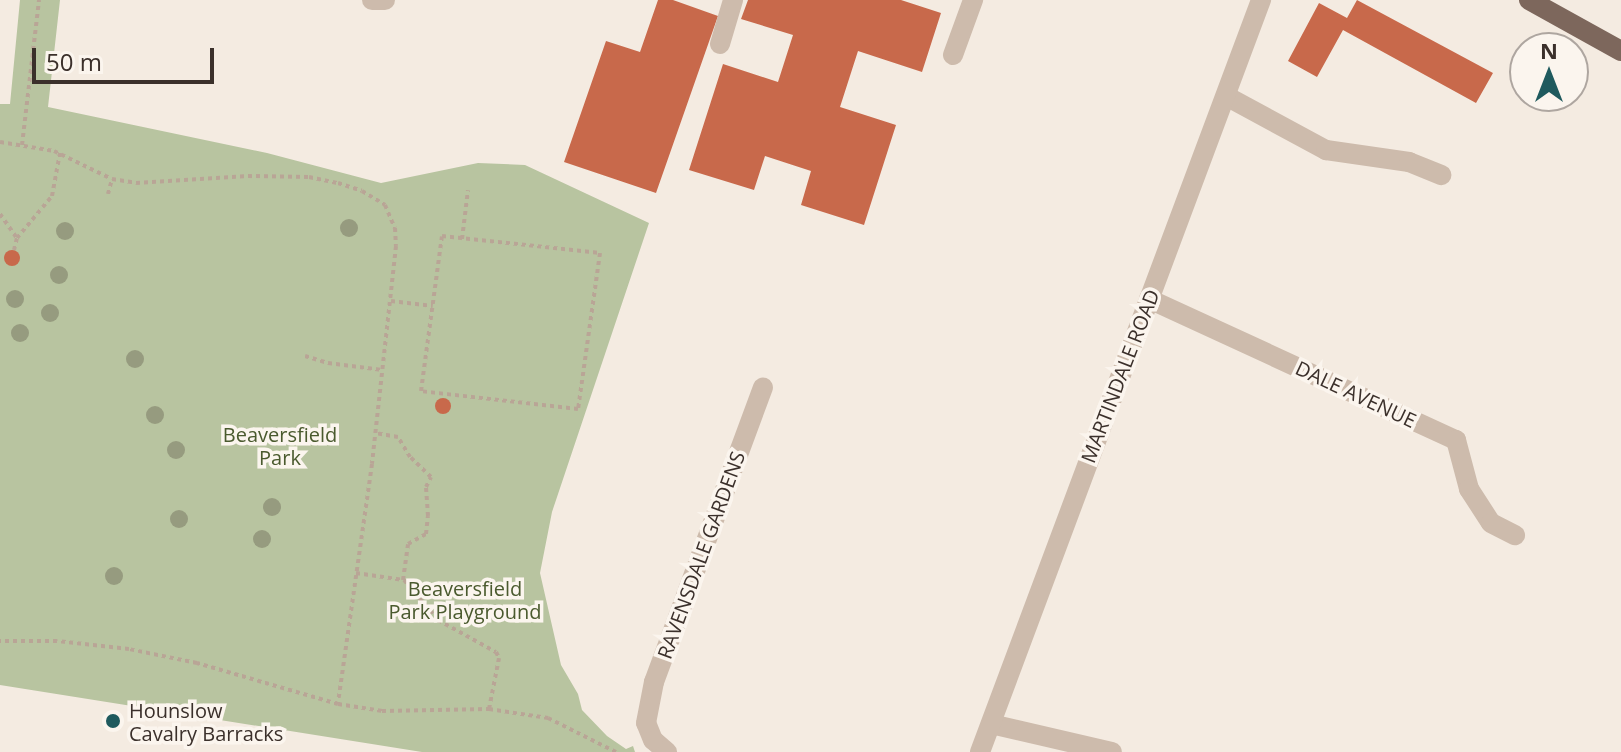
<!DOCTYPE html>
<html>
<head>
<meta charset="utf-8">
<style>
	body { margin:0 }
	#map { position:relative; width:1621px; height:752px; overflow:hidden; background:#f4ebe1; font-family:"Open Sans",sans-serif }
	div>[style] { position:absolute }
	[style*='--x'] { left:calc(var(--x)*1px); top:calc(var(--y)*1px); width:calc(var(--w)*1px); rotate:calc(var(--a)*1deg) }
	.green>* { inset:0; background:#b8c4a0 }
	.building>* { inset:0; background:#c8694b }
	.round { border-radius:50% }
	.path>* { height:4px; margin-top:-2px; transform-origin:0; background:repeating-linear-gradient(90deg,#b9a596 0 4px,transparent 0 8px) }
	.minor>* { height:20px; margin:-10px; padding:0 10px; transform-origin:10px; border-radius:10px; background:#cdbbac }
	.primary>* { height:20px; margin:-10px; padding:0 10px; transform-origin:10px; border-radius:10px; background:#7d675c }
	.trees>* { width:18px; height:18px; margin:-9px; border-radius:50%; background:#969b7f }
	.dots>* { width:22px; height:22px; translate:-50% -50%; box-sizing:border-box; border:4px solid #fbf5ee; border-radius:50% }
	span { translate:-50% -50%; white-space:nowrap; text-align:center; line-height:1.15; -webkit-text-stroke:7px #fbf5ee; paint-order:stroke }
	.street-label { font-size:20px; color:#3b302b }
	.park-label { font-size:20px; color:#4a5a2e }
	.poi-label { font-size:20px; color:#3b302b }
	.left { translate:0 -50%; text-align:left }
	.north { position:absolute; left:1509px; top:32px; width:80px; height:80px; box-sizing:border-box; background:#fbf5ee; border:2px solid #aea6a0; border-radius:50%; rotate:0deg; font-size:22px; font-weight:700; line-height:32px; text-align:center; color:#3b302b }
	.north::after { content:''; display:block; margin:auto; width:28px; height:36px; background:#1f5a5e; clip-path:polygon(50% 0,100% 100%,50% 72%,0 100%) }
	.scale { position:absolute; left:32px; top:48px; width:182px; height:36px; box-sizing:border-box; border:4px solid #3b302b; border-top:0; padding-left:10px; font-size:24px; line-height:28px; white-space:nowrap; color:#3b302b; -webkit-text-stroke:6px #fbf5ee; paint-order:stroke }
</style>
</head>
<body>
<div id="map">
	<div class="green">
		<i style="clip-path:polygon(20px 0,60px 0,48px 107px,267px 153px,381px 183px,478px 163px,525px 165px,649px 223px,552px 512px,540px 573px,561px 665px,578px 694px,582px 710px,607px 736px,626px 749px,633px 746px,635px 752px,422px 752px,0 685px,0 104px,10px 104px)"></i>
	</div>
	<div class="building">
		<i style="clip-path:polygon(658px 0,673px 0,718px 16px,656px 193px,564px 162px,606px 41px,640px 52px)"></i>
		<i style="clip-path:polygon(748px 0,901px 0,941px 13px,922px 72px,858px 51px,840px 107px,896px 125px,864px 225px,801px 205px,811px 171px,765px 156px,754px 190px,689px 170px,723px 64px,778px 82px,793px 35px,741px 19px)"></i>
		<i style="clip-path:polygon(1357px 0,1493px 73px,1476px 103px,1343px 30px,1317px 77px,1288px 61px,1319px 3px,1347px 18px)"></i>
		<i class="round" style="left:4px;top:250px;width:16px;height:16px"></i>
		<i class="round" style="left:435px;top:398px;width:16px;height:16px"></i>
	</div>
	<div class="path">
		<i style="--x:0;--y:142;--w:55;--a:9.5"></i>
		<i style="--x:54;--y:151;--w:64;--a:25.8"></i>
		<i style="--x:112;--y:179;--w:24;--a:9"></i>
		<i style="--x:136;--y:183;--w:112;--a:-3.6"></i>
		<i style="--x:248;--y:176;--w:61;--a:0.9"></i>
		<i style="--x:309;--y:177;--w:30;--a:12"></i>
		<i style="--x:338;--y:183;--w:25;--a:18"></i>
		<i style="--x:362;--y:191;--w:27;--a:31"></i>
		<i style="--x:385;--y:205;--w:25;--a:67"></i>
		<i style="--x:395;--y:228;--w:18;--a:87"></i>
		<i style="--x:396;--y:246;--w:219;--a:96.3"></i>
		<i style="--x:372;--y:464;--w:242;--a:98.1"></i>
		<i style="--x:338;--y:704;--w:147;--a:-163.8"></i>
		<i style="--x:197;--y:663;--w:69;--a:-168.4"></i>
		<i style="--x:129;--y:649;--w:72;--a:-173.7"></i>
		<i style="--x:57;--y:641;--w:57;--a:180"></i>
		<i style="--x:22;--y:145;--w:146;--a:-83.3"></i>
		<i style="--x:108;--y:194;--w:16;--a:-75"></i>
		<i style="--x:0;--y:214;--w:29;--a:55"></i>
		<i style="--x:442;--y:236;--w:159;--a:6.1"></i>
		<i style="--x:600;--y:253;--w:158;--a:98"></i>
		<i style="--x:578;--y:409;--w:158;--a:-173.5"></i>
		<i style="--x:421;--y:391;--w:156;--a:-82.3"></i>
		<i style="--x:462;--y:239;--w:49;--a:-83"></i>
		<i style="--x:14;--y:250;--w:12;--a:-76"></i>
		<i style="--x:17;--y:238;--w:55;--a:-50.2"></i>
		<i style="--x:52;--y:196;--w:44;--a:-79.5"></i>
		<i style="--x:391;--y:301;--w:42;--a:6.8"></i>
		<i style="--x:305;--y:356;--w:24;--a:17"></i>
		<i style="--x:328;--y:363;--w:55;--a:7.3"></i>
		<i style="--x:356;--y:573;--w:48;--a:8.5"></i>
		<i style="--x:403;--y:580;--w:36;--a:-82"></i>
		<i style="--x:408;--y:544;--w:21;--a:-29"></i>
		<i style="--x:426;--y:534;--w:18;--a:-84"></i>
		<i style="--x:428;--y:516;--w:29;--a:-94"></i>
		<i style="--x:426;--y:487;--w:11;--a:-63"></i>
		<i style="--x:431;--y:477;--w:29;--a:-136"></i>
		<i style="--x:410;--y:457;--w:23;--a:-121"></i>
		<i style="--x:398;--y:437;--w:23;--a:-170"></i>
		<i style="--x:404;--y:580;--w:52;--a:49.6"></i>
		<i style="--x:438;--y:620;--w:66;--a:28.9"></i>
		<i style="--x:496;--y:652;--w:7;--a:63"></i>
		<i style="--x:499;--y:658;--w:52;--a:101.1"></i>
		<i style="--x:338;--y:704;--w:45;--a:9"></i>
		<i style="--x:382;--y:711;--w:107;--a:-1.1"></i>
		<i style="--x:489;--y:709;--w:60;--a:8.7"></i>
		<i style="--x:548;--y:718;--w:76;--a:26.6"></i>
	</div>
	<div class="minor">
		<i style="--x:372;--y:0;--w:13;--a:0"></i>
		<i style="--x:720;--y:44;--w:46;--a:-73.5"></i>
		<i style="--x:953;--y:55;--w:59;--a:-70"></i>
		<i style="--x:1226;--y:96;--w:114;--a:28.4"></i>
		<i style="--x:1326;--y:150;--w:84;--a:8.2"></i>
		<i style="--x:1409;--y:162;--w:35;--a:22"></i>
		<i style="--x:1149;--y:299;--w:338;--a:24.7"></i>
		<i style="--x:1456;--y:440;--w:51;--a:75.1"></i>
		<i style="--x:1469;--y:489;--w:40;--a:57.1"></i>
		<i style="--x:1491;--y:523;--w:27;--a:27"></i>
		<i style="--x:991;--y:724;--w:124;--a:13"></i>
		<i style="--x:667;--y:752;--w:18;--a:-139"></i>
		<i style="--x:653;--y:740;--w:18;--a:-112"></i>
		<i style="--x:646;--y:723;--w:42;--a:-79"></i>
		<i style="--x:654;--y:682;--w:314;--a:-69.7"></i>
		<i style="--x:980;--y:752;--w:803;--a:-69.51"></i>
	</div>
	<div class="primary">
		<i style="--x:1529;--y:0;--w:105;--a:29"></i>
	</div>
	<div class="trees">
		<i style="left:349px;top:228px"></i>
		<i style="left:65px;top:231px"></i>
		<i style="left:59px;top:275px"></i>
		<i style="left:15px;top:299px"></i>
		<i style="left:50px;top:313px"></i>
		<i style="left:20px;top:333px"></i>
		<i style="left:135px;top:359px"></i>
		<i style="left:155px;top:415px"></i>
		<i style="left:176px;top:450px"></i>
		<i style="left:272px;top:507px"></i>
		<i style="left:179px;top:519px"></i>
		<i style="left:262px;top:539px"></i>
		<i style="left:114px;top:576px"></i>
	</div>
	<div class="dots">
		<i style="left:113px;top:721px;background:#1f5a5e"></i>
	</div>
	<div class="street-label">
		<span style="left:1120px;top:376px;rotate:-69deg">MARTINDALE ROAD</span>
		<span style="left:1356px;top:394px;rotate:25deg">DALE AVENUE</span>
		<span style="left:701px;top:555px;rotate:-70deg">RAVENSDALE GARDENS</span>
	</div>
	<div class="park-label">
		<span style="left:280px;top:446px">Beaversfield<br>Park</span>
		<span style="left:465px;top:600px">Beaversfield<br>Park Playground</span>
	</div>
	<div class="poi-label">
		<span class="left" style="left:129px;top:722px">Hounslow<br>Cavalry Barracks</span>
	</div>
	<div class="north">N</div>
	<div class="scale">50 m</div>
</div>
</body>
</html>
